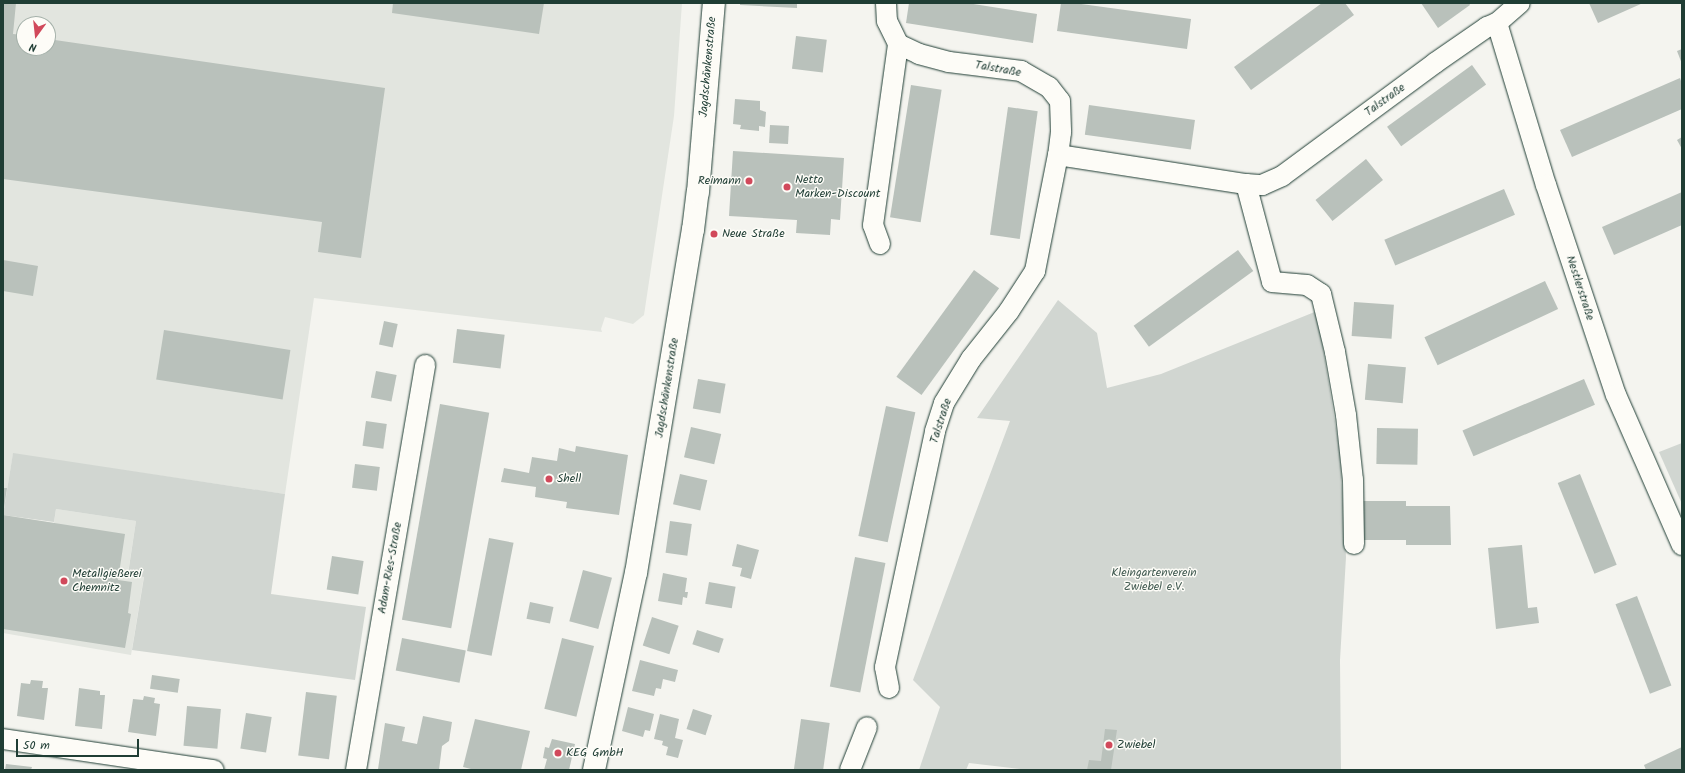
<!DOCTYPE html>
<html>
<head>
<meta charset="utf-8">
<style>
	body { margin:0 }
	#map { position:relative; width:1685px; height:773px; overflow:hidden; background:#f4f4ef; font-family:Kalam,sans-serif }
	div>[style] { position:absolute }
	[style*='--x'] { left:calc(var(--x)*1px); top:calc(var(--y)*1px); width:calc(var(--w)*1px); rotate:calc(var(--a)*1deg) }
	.built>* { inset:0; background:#e2e5df }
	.green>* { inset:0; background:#d1d6d1 }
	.building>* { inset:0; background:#b9c1bb; transform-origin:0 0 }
	.roads { filter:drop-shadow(0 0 1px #1f3d34) drop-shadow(0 0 1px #1f3d34) }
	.minor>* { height:20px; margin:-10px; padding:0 10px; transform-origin:10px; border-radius:10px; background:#fdfcf7 }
	.secondary>* { height:22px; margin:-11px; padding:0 11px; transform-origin:11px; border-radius:11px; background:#fdfcf7 }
	.dots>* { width:11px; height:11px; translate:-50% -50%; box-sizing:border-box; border:2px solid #fdfcf7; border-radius:50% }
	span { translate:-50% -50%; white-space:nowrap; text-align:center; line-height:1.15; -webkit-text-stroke:3px #fdfcf7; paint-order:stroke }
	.street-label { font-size:12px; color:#1f3d34 }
	.poi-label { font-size:12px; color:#1f3d34 }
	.left { translate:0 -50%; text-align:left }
	.right { translate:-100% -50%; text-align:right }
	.park-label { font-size:12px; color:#435c53 }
	.frame { position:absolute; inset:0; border:4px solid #1f3d34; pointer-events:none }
	.north { position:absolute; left:16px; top:16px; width:40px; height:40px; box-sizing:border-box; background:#fdfcf7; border:1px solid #a4b0a9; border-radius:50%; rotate:195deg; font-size:11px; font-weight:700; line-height:16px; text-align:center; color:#1f3d34 }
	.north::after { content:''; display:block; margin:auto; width:14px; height:18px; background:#d1495b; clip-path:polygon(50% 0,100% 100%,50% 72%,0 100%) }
	.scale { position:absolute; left:16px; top:739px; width:123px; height:18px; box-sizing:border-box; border:2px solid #1f3d34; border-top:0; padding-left:5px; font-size:12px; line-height:14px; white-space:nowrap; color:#1f3d34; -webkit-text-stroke:3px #fdfcf7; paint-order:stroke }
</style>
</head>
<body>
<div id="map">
	<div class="built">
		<i style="clip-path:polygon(evenodd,3px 3px,682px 3px,674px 116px,644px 315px,633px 324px,605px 317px,601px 329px,602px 332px,314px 298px,285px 494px,13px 454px,3px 514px,3px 3px,24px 24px,48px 24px,48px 48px,24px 48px,24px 24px)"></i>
		<i style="clip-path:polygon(56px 509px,136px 521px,128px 573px,144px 576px,131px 655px,3px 633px,3px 515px,54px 523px)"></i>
	</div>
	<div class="green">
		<i style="clip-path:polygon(1058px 300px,1097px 333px,1107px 388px,1161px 374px,1317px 311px,1340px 453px,1346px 557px,1340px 660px,1341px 770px,1028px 770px,969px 763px,966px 770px,919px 770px,940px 707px,913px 680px,1010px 421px,977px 418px)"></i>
		<i style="clip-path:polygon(1682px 443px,1682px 504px,1659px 452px)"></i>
		<i style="clip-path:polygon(13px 453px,285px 494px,271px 594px,366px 607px,355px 680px,132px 650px,144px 577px,128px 574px,136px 521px,56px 509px,54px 522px,3px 515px)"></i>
	</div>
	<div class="building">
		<i style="clip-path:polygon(3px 3px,16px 3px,13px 34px,24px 35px,24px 48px,48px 48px,48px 39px,385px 88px,361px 258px,318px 252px,322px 222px,3px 179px)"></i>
		<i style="clip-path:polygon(393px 3px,544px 3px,539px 34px,392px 13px)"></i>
		<i style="clip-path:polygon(740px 3px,797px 3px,797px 8px,740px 5px)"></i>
		<i style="clip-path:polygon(909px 3px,967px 3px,1037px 14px,1033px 43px,906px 23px)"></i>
		<i style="clip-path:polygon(1061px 3px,1074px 3px,1191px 19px,1187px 49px,1057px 31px)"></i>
		<i style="clip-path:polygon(1322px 3px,1345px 3px,1354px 15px,1251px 90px,1234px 67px)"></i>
		<i style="clip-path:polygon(1421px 3px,1469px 3px,1470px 5px,1438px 28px)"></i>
		<i style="clip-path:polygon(1589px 3px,1643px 3px,1598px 23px)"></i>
		<i style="left:796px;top:36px;width:31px;height:33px;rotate:7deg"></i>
		<i style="clip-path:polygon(1682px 49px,1682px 64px,1677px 51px)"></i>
		<i style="left:1472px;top:65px;width:24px;height:105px;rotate:54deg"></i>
		<i style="clip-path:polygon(1680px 78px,1682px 84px,1682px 109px,1572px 157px,1560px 130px)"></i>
		<i style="left:911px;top:85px;width:31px;height:134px;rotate:9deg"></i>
		<i style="clip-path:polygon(735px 99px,760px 101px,760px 110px,766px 112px,765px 127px,759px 126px,759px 131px,740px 129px,741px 125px,733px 124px)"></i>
		<i style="left:1089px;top:105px;width:107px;height:30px;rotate:8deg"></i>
		<i style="left:1008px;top:107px;width:30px;height:129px;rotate:8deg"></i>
		<i style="left:770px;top:125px;width:19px;height:18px;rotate:3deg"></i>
		<i style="clip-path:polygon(1682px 137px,1682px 149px,1677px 140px)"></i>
		<i style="clip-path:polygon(733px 151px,844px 158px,840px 220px,831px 219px,830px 235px,796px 233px,797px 220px,729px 216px)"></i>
		<i style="left:1366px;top:159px;width:27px;height:65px;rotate:51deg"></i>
		<i style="left:1504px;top:189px;width:28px;height:130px;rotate:67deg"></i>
		<i style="clip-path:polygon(1682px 192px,1682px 225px,1614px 255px,1602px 227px)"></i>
		<i style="left:1238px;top:250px;width:26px;height:129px;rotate:54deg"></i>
		<i style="clip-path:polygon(3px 260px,38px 266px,33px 296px,3px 291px)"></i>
		<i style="left:974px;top:270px;width:31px;height:132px;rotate:36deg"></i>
		<i style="left:1545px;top:281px;width:31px;height:133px;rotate:65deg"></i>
		<i style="left:1354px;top:302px;width:40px;height:34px;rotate:4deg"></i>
		<i style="left:384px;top:321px;width:14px;height:24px;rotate:12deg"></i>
		<i style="left:457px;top:329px;width:48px;height:34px;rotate:7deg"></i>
		<i style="left:164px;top:330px;width:128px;height:50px;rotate:9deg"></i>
		<i style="left:1368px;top:364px;width:38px;height:36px;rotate:5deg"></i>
		<i style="left:376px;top:371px;width:21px;height:27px;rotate:11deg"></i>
		<i style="left:698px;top:379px;width:28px;height:30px;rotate:10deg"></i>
		<i style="left:1584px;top:379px;width:28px;height:132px;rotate:67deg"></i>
		<i style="left:440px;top:404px;width:50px;height:219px;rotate:10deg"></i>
		<i style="left:886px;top:406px;width:30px;height:133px;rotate:12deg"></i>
		<i style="left:366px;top:421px;width:21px;height:25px;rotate:8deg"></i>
		<i style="left:691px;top:427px;width:31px;height:31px;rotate:13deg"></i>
		<i style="left:1377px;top:428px;width:41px;height:36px;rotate:1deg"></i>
		<i style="clip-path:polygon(576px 446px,628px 455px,619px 515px,566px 508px,567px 502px,535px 497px,536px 487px,501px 482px,504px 468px,529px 473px,532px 457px,557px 461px,559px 448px,575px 452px)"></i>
		<i style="left:355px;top:464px;width:25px;height:24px;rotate:7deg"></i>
		<i style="left:680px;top:474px;width:28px;height:31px;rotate:13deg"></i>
		<i style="left:1580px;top:474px;width:98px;height:24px;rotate:68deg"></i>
		<i style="clip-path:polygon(3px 488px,7px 488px,4px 508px,3px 508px)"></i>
		<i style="clip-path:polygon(1362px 501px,1406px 501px,1406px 506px,1450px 506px,1451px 545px,1406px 545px,1406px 540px,1362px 540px)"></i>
		<i style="clip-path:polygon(3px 515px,125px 534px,118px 580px,132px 582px,128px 613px,131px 614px,125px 648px,3px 629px)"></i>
		<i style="left:670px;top:521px;width:22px;height:32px;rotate:8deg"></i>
		<i style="left:489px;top:538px;width:25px;height:115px;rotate:11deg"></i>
		<i style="clip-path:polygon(737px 544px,759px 550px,751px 579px,740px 576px,742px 568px,732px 566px)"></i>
		<i style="clip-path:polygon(1522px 545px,1528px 608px,1537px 607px,1539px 623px,1496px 629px,1488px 548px)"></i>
		<i style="left:332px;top:556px;width:32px;height:34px;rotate:9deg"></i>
		<i style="left:855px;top:557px;width:31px;height:132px;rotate:11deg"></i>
		<i style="left:583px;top:570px;width:30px;height:53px;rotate:15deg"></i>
		<i style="clip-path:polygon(663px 573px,687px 578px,685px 592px,688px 592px,687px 598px,683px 597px,682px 605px,658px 601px)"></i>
		<i style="left:709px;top:582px;width:27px;height:22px;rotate:10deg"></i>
		<i style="left:1637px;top:596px;width:96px;height:23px;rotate:69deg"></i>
		<i style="left:530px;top:602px;width:24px;height:17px;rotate:12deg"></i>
		<i style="left:652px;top:617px;width:28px;height:30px;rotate:18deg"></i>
		<i style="left:697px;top:630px;width:28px;height:15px;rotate:18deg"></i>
		<i style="left:402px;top:638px;width:65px;height:33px;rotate:11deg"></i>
		<i style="left:562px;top:638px;width:33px;height:73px;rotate:14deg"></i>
		<i style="clip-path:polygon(640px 660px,678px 670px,675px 682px,663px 679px,661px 689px,656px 688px,654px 696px,632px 691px)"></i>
		<i style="left:152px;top:675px;width:28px;height:14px;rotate:8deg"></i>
		<i style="clip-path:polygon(31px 680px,43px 681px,42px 688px,48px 688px,44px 720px,17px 716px,21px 683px,30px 684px)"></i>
		<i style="clip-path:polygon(79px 688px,100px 691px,100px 695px,105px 695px,102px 729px,75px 726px)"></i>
		<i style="left:306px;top:692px;width:31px;height:64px;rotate:7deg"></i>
		<i style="clip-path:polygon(144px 696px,155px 698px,154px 703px,160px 704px,156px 736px,128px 732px,133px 699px,143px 700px)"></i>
		<i style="left:187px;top:706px;width:34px;height:40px;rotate:5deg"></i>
		<i style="clip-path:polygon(628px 707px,654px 714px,650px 731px,645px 730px,643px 737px,622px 731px)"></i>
		<i style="left:693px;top:709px;width:20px;height:21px;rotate:18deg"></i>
		<i style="left:246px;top:713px;width:26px;height:36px;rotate:9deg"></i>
		<i style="clip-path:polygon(660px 714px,679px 719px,675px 738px,683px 740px,678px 758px,666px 755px,668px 747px,662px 745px,663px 741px,654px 739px)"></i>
		<i style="clip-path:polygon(423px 716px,452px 722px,449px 741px,442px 746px,439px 770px,378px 769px,385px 723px,405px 727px,402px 741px,417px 744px)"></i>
		<i style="clip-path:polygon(475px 719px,530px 731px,521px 770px,475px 770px,463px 767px)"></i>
		<i style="left:801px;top:719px;width:29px;height:52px;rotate:8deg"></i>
		<i style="clip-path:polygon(1105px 729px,1117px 730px,1111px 770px,1087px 770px,1089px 760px,1101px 761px)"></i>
		<i style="clip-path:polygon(552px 739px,575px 744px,569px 770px,544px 770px,547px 759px,543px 758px,545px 747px,549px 748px)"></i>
		<i style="clip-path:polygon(1682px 747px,1682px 770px,1646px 770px,1644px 765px)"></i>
		<i style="clip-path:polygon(6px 764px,32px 767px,31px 770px,5px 770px)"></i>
	</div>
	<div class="roads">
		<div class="minor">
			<i style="--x:886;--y:3;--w:18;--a:87"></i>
			<i style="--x:887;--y:21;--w:25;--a:64"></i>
			<i style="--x:898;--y:44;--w:23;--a:25"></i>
			<i style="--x:919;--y:54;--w:31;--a:15"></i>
			<i style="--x:949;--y:62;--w:73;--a:7.1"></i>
			<i style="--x:1021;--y:71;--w:32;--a:30"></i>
			<i style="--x:1049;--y:87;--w:18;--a:52"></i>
			<i style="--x:1060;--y:101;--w:31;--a:88"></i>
			<i style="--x:1061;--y:132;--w:23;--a:97"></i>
			<i style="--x:1497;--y:23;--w:169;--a:73.2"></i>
			<i style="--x:1546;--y:185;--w:221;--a:71.6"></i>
			<i style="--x:1616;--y:395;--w:164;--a:66.3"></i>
			<i style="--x:1246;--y:184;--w:101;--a:75.1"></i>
			<i style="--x:1272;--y:282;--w:35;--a:5"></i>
			<i style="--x:1307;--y:285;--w:17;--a:33"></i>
			<i style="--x:1321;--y:294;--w:60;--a:76.4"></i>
			<i style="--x:1335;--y:352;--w:64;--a:80.1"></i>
			<i style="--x:1346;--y:415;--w:65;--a:83.9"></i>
			<i style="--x:1353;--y:480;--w:64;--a:89.1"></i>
			<i style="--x:880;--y:244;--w:20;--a:-110"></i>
			<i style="--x:873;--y:225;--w:183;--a:-82.1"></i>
			<i style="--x:889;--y:688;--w:21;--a:-101"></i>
			<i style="--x:885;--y:667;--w:241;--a:-78"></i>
			<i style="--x:935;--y:431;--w:29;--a:-72"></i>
			<i style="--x:944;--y:403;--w:52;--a:-58.5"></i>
			<i style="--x:971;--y:359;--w:61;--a:-51.6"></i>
			<i style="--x:1009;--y:311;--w:48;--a:-57"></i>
			<i style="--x:1035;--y:271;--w:118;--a:-78.8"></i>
			<i style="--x:1058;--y:155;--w:190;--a:8.8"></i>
			<i style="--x:1246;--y:184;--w:16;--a:4"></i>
			<i style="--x:1262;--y:185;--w:22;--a:-24"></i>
			<i style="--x:1282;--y:176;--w:190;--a:-36.4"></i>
			<i style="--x:1435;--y:63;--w:63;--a:-34.7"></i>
			<i style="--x:1487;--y:27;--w:11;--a:-22"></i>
			<i style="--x:1497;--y:23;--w:30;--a:-41"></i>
			<i style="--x:3;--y:739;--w:213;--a:8.4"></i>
			<i style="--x:356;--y:770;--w:411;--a:-80.3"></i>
			<i style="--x:850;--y:770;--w:46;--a:-68.4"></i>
		</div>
		<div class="secondary">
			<i style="--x:594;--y:770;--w:201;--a:-78"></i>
			<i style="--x:636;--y:573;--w:348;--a:-80.6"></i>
			<i style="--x:693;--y:230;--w:38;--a:-83"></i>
			<i style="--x:698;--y:192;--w:190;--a:-85.2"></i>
		</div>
	</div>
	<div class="dots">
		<i style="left:749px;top:181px;background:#d1495b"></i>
		<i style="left:787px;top:187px;background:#d1495b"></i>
		<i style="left:714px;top:234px;background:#d1495b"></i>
		<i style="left:549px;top:479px;background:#d1495b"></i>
		<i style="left:64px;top:581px;background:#d1495b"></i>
		<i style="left:1109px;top:745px;background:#d1495b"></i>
		<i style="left:558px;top:753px;background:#d1495b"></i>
	</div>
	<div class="street-label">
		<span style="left:708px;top:67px;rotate:-85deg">Jagdschänkenstraße</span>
		<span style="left:998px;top:69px;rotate:10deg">Talstraße</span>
		<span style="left:1385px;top:100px;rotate:-36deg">Talstraße</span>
		<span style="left:1580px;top:288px;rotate:72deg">Nestlerstraße</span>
		<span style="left:667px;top:388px;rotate:-81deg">Jagdschänkenstraße</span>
		<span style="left:941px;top:421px;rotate:-72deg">Talstraße</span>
		<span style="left:390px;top:568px;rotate:-80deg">Adam-Ries-Straße</span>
	</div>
	<div class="poi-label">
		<span class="left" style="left:795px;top:187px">Netto<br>Marken-Discount</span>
		<span class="right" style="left:741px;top:181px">Reimann</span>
		<span class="left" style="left:722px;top:234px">Neue Straße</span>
		<span class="left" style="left:557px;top:479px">Shell</span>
		<span class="left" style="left:72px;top:581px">Metallgießerei<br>Chemnitz</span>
		<span class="left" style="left:1117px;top:745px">Zwiebel</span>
		<span class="left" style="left:566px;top:753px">KEG GmbH</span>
	</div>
	<div class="park-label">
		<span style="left:1154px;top:580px">Kleingartenverein<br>Zwiebel e.V.</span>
	</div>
	<div class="frame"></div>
	<div class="north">N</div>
	<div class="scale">50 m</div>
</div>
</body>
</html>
